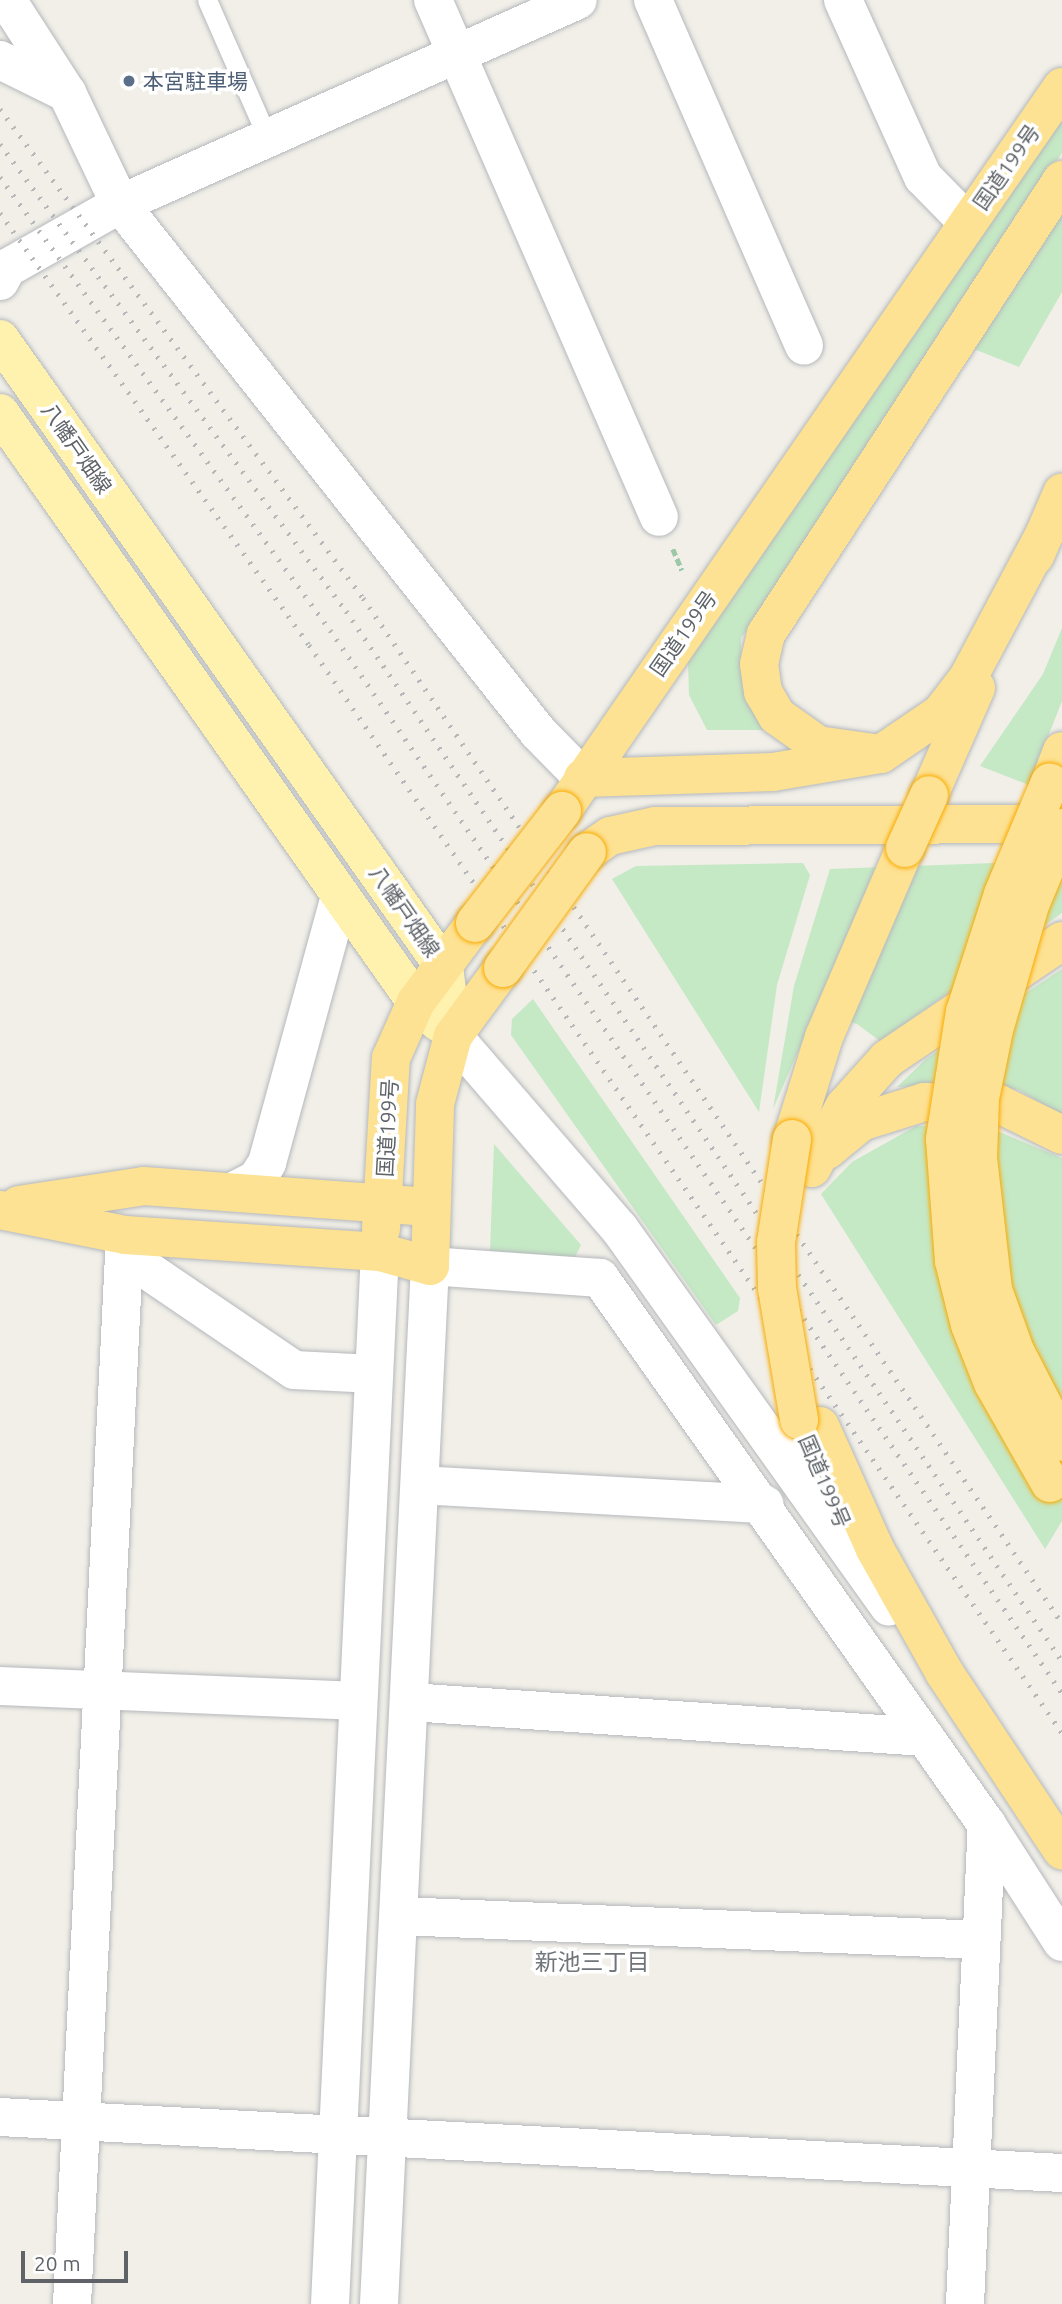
<!DOCTYPE html>
<html>
<head>
<meta charset="utf-8">
<style>
	body { margin:0 }
	#map { position:relative; width:1062px; height:2304px; overflow:hidden; background:#f1efe8; font-family:Ubuntu,"Noto Sans JP",sans-serif }
	div>[style] { position:absolute }
	[style*='--x'] { left:calc(var(--x)*1px); top:calc(var(--y)*1px); width:calc(var(--w)*1px); rotate:calc(var(--a)*1deg) }
	.green>* { inset:0; background:#c5e8c5 }
	.path>* { height:4.5px; margin-top:-2.25px; transform-origin:0; background:repeating-linear-gradient(90deg,#9cc7a9 0 7px,transparent 0 10.5px) }
	.roads { filter:drop-shadow(0 0 2px #b5b8bc) drop-shadow(0 0 2px #b5b8bc) }
	.lane>* { height:19px; margin:-9.5px; padding:0 9.5px; transform-origin:9.5px; border-radius:9.5px; background:#fff }
	.street>* { height:38px; margin:-19px; padding:0 19px; transform-origin:19px; border-radius:19px; background:#fff }
	.secondary>* { height:38px; margin:-19px; padding:0 19px; transform-origin:19px; border-radius:19px; background:#fff }
	.primary>* { height:38px; margin:-19px; padding:0 19px; transform-origin:19px; border-radius:19px; background:#fff2af }
	.highway>* { height:38px; margin:-19px; padding:0 19px; transform-origin:19px; border-radius:19px; background:#fde293 }
	.rail>* { height:5px; margin-top:-2.5px; transform-origin:0; background:repeating-linear-gradient(90deg,#b6b7b8 0 2px,transparent 0 11px) }
	.bridges { filter:drop-shadow(0 0 2px #f9ab00) drop-shadow(0 0 2px #f9ab00) }
	.highway-bridge>* { height:38px; margin:-19px; padding:0 19px; transform-origin:19px; border-radius:19px; background:#fde293 }
	.dots>* { width:19px; height:19px; translate:-50% -50%; box-sizing:border-box; border:4px solid #fff; border-radius:50% }
	span { translate:-50% -50%; white-space:nowrap; text-align:center; line-height:1.15; -webkit-text-stroke:7px #fff; paint-order:stroke }
	.service-label { font-size:21px; color:#4e5e75 }
	.left { translate:0 -50%; text-align:left }
	.street-label { font-size:21px; color:#5f6368 }
	.neighbourhood-label { font-size:23px; color:#70757a }
	.scale { position:absolute; left:21px; top:2251px; width:107px; height:32px; box-sizing:border-box; border:4px solid #5f6368; border-top:0; padding-left:9px; font-size:21px; line-height:24px; white-space:nowrap; color:#5f6368; -webkit-text-stroke:5px #fff; paint-order:stroke }
</style>
</head>
<body>
<div id="map">
	<div class="green">
		<i style="clip-path:polygon(1062px 120px,1062px 153px,939px 333px,884px 439px,741px 638px,742px 686px,765px 730px,707px 730px,689px 695px,688px 662px)"></i>
		<i style="clip-path:polygon(1062px 196px,1062px 292px,1019px 367px,969px 347px,1001px 310px,991px 298px)"></i>
		<i style="clip-path:polygon(1062px 628px,1062px 701px,1029px 785px,980px 766px,1043px 674px)"></i>
		<i style="clip-path:polygon(803px 863px,810px 875px,777px 985px,759px 1112px,612px 879px,636px 866px)"></i>
		<i style="clip-path:polygon(994px 863px,1062px 865px,1062px 913px,880px 1041px,857px 1024px,815px 1013px,773px 1109px,794px 986px,830px 869px)"></i>
		<i style="clip-path:polygon(1062px 969px,1062px 1116px,1019px 1090px,991px 1084px,897px 1087px,926px 1059px)"></i>
		<i style="clip-path:polygon(533px 999px,740px 1298px,738px 1311px,716px 1325px,511px 1035px,512px 1019px)"></i>
		<i style="clip-path:polygon(916px 1126px,985px 1126px,1062px 1158px,1062px 1521px,1045px 1549px,821px 1194px,852px 1162px)"></i>
		<i style="clip-path:polygon(494px 1144px,581px 1245px,575px 1257px,490px 1251px)"></i>
	</div>
	<div class="path">
		<i style="--x:673;--y:549;--w:23;--a:67"></i>
	</div>
	<div class="roads">
		<div class="lane">
			<i style="--x:207;--y:0;--w:152;--a:66.3"></i>
		</div>
		<div class="street">
			<i style="--x:7;--y:0;--w:111;--a:57.2"></i>
			<i style="--x:67;--y:93;--w:123;--a:64.5"></i>
			<i style="--x:120;--y:204;--w:673;--a:51.63"></i>
			<i style="--x:538;--y:732;--w:64;--a:45.6"></i>
			<i style="--x:433;--y:0;--w:564;--a:66.39"></i>
			<i style="--x:653;--y:0;--w:377;--a:66.4"></i>
			<i style="--x:0;--y:60;--w:75;--a:26.2"></i>
			<i style="--x:0;--y:281;--w:15;--a:-62"></i>
			<i style="--x:7;--y:268;--w:130;--a:-29.5"></i>
			<i style="--x:120;--y:204;--w:501;--a:-24.01"></i>
			<i style="--x:232;--y:1192;--w:27;--a:-27"></i>
			<i style="--x:256;--y:1180;--w:20;--a:-57"></i>
			<i style="--x:267;--y:1163;--w:277;--a:-74.7"></i>
			<i style="--x:125;--y:1255;--w:204;--a:34.2"></i>
			<i style="--x:294;--y:1370;--w:80;--a:2.9"></i>
			<i style="--x:430;--y:1266;--w:170;--a:4"></i>
			<i style="--x:600;--y:1278;--w:670;--a:54.72"></i>
			<i style="--x:987;--y:1825;--w:139;--a:57.3"></i>
			<i style="--x:420;--y:1485;--w:345;--a:3.2"></i>
			<i style="--x:0;--y:1686;--w:358;--a:2.4"></i>
			<i style="--x:410;--y:1702;--w:516;--a:3.89"></i>
			<i style="--x:399;--y:1916;--w:583;--a:2.36"></i>
			<i style="--x:0;--y:2117;--w:1063;--a:3.02"></i>
			<i style="--x:72;--y:2304;--w:1070;--a:-87.16"></i>
			<i style="--x:965;--y:2304;--w:480;--a:-87.4"></i>
		</div>
		<div class="secondary">
			<i style="--x:843;--y:0;--w:194;--a:65.7"></i>
			<i style="--x:923;--y:177;--w:63;--a:45.6"></i>
			<i style="--x:453;--y:1036;--w:254;--a:49.2"></i>
			<i style="--x:619;--y:1228;--w:465;--a:54.5"></i>
			<i style="--x:330;--y:2304;--w:1053;--a:-87.28"></i>
			<i style="--x:379;--y:2304;--w:1039;--a:-87.19"></i>
		</div>
		<div class="primary">
			<i style="--x:0;--y:339;--w:769;--a:54.74"></i>
			<i style="--x:444;--y:967;--w:70;--a:82.6"></i>
			<i style="--x:0;--y:413;--w:721;--a:54.77"></i>
			<i style="--x:416;--y:1002;--w:31;--a:42"></i>
		</div>
		<div class="highway">
			<i style="--x:1035;--y:556;--w:69;--a:-66.8"></i>
			<i style="--x:881;--y:754;--w:64;--a:-171.9"></i>
			<i style="--x:818;--y:745;--w:50;--a:-144.7"></i>
			<i style="--x:777;--y:716;--w:28;--a:-120"></i>
			<i style="--x:763;--y:692;--w:28;--a:-98"></i>
			<i style="--x:759;--y:664;--w:31;--a:-77"></i>
			<i style="--x:766;--y:634;--w:542;--a:-56.9"></i>
			<i style="--x:583;--y:778;--w:190;--a:-1.8"></i>
			<i style="--x:773;--y:772;--w:109;--a:-9.5"></i>
			<i style="--x:881;--y:754;--w:73;--a:-34.3"></i>
			<i style="--x:941;--y:713;--w:44;--a:-52.4"></i>
			<i style="--x:968;--y:678;--w:164;--a:-62"></i>
			<i style="--x:1050;--y:782;--w:33;--a:-69"></i>
			<i style="--x:929;--y:795;--w:117;--a:-66.3"></i>
			<i style="--x:562;--y:811;--w:880;--a:-55.37"></i>
			<i style="--x:587;--y:852;--w:28;--a:-35"></i>
			<i style="--x:610;--y:836;--w:46;--a:-12.5"></i>
			<i style="--x:655;--y:826;--w:407;--a:-0.3"></i>
			<i style="--x:792;--y:1139;--w:107;--a:-72.6"></i>
			<i style="--x:824;--y:1037;--w:206;--a:-66.8"></i>
			<i style="--x:827;--y:1150;--w:44;--a:-39.5"></i>
			<i style="--x:861;--y:1122;--w:66;--a:-17.6"></i>
			<i style="--x:924;--y:1102;--w:75;--a:1.5"></i>
			<i style="--x:999;--y:1104;--w:70;--a:26.2"></i>
			<i style="--x:812;--y:1168;--w:69;--a:-62.3"></i>
			<i style="--x:844;--y:1107;--w:64;--a:-48.1"></i>
			<i style="--x:887;--y:1059;--w:211;--a:-34"></i>
			<i style="--x:19;--y:1205;--w:126;--a:-8.6"></i>
			<i style="--x:144;--y:1186;--w:286;--a:4.2"></i>
			<i style="--x:0;--y:1210;--w:127;--a:11.3"></i>
			<i style="--x:125;--y:1235;--w:256;--a:3.8"></i>
			<i style="--x:380;--y:1252;--w:52;--a:15.6"></i>
			<i style="--x:430;--y:1266;--w:162;--a:-88.2"></i>
			<i style="--x:435;--y:1104;--w:70;--a:-75.2"></i>
			<i style="--x:453;--y:1036;--w:84;--a:-53.7"></i>
			<i style="--x:381;--y:1229;--w:171;--a:-86.7"></i>
			<i style="--x:391;--y:1058;--w:61;--a:-65.9"></i>
			<i style="--x:416;--y:1002;--w:99;--a:-53.2"></i>
			<i style="--x:820;--y:1426;--w:135;--a:65.9"></i>
			<i style="--x:875;--y:1549;--w:141;--a:60.7"></i>
			<i style="--x:944;--y:1672;--w:214;--a:56.5"></i>
		</div>
	</div>
	<div class="rail">
		<i style="--x:0;--y:109;--w:609;--a:53.41"></i>
		<i style="--x:363;--y:598;--w:1241;--a:55.71"></i>
		<i style="--x:0;--y:144;--w:581;--a:53.47"></i>
		<i style="--x:346;--y:611;--w:1271;--a:55.71"></i>
		<i style="--x:0;--y:177;--w:560;--a:53.93"></i>
		<i style="--x:330;--y:630;--w:1291;--a:55.45"></i>
		<i style="--x:0;--y:213;--w:531;--a:54.42"></i>
		<i style="--x:309;--y:645;--w:1323;--a:55.31"></i>
	</div>
	<div class="bridges">
		<div class="highway-bridge">
			<i style="--x:1062;--y:828;--w:83;--a:112.6"></i>
			<i style="--x:1030;--y:905;--w:130;--a:106.1"></i>
			<i style="--x:994;--y:1030;--w:69;--a:101.6"></i>
			<i style="--x:980;--y:1098;--w:60;--a:91.9"></i>
			<i style="--x:978;--y:1158;--w:133;--a:83.5"></i>
			<i style="--x:993;--y:1290;--w:65;--a:70.2"></i>
			<i style="--x:1015;--y:1351;--w:102;--a:62.7"></i>
			<i style="--x:905;--y:848;--w:58;--a:-65.6"></i>
			<i style="--x:475;--y:923;--w:142;--a:-52.2"></i>
			<i style="--x:503;--y:968;--w:143;--a:-54.1"></i>
			<i style="--x:792;--y:1139;--w:104;--a:98.8"></i>
			<i style="--x:776;--y:1242;--w:46;--a:88.8"></i>
			<i style="--x:777;--y:1288;--w:134;--a:80.5"></i>
			<i style="--x:1050;--y:1483;--w:115;--a:-119.7"></i>
			<i style="--x:993;--y:1383;--w:62;--a:-111.6"></i>
			<i style="--x:970;--y:1325;--w:66;--a:-104"></i>
			<i style="--x:954;--y:1261;--w:122;--a:-94.2"></i>
			<i style="--x:945;--y:1139;--w:129;--a:-81.1"></i>
			<i style="--x:965;--y:1012;--w:124;--a:-72.1"></i>
			<i style="--x:1003;--y:894;--w:121;--a:-67.2"></i>
		</div>
	</div>
	<div class="dots">
		<i style="left:129px;top:81px;background:#5c6f8a"></i>
	</div>
	<div class="service-label">
		<span class="left" style="left:143px;top:81px">本宮駐車場</span>
	</div>
	<div class="street-label">
		<span style="left:1006px;top:167px;rotate:-55deg">国道199号</span>
		<span style="left:77px;top:448px;rotate:55deg">八幡戸畑線</span>
		<span style="left:683px;top:633px;rotate:-55deg">国道199号</span>
		<span style="left:405px;top:911px;rotate:55deg">八幡戸畑線</span>
		<span style="left:387px;top:1128px;rotate:-87deg">国道199号</span>
		<span style="left:825px;top:1481px;rotate:67deg">国道199号</span>
	</div>
	<div class="neighbourhood-label">
		<span style="left:592px;top:1962px">新池三丁目</span>
	</div>
	<div class="scale">20 m</div>
</div>
</body>
</html>
